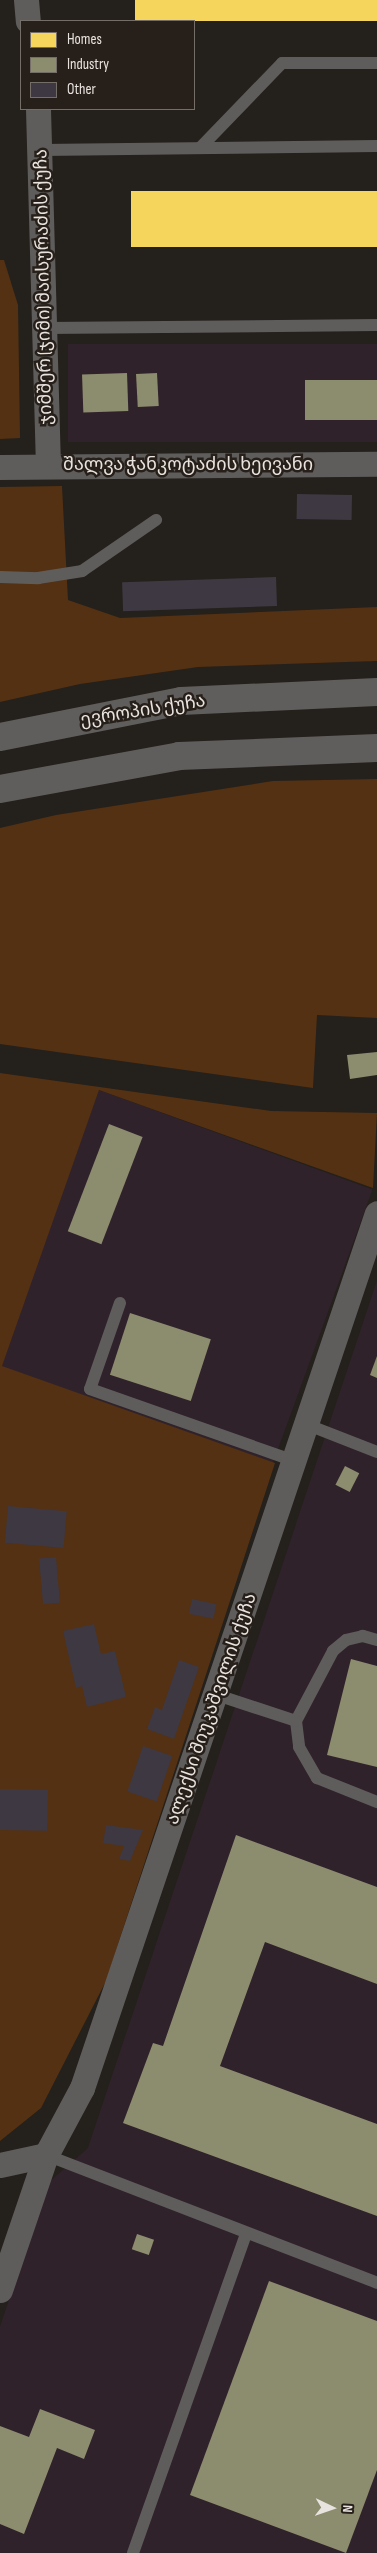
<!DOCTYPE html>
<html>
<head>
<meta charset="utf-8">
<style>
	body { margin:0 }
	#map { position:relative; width:377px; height:2553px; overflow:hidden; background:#24201c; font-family:"Sofia Sans Condensed","Noto Sans Georgian",sans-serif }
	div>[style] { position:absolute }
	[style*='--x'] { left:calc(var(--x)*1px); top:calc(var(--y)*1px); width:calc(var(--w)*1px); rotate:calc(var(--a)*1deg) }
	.industrial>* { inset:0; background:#30222b; transform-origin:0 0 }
	.green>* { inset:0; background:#543112 }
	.homes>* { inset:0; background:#f6d55c; transform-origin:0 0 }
	.industry>* { inset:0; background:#8c8c6e; transform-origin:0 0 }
	.building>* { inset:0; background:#3e3842; transform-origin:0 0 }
	.lane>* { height:12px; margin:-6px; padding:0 6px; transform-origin:6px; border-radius:6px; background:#5f5d5c }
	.street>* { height:25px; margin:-12.5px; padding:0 12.5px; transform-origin:12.5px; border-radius:12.5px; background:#5f5d5c }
	.primary>* { height:28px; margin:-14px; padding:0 14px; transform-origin:14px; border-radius:14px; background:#605e5c }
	span { translate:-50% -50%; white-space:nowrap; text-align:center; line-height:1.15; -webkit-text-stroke:5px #271f19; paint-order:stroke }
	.street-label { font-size:18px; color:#e9e3df }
	.legend { position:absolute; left:20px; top:20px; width:175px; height:90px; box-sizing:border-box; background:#271f19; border:1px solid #756d68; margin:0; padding:6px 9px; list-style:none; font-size:15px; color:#e9e3df }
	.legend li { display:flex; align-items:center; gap:10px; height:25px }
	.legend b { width:25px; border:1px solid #756d68 }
	.north { position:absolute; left:307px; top:2483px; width:50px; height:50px; -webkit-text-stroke:4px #271f19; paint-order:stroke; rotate:93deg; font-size:14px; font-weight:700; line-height:20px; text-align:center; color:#e9e3df }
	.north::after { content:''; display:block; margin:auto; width:18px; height:22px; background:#e9e3df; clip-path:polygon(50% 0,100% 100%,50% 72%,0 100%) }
</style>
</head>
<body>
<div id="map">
	<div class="industrial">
		<i style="left:377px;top:344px;width:98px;height:309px;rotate:90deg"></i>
		<i style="left:99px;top:1090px;width:291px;height:293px;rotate:20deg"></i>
		<i style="clip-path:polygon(377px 1281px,377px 2553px,0 2553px,0 2327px,48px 2183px,88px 2148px)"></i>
	</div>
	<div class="green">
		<i style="clip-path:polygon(0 260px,4px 260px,18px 305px,20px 438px,0 439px)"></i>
		<i style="clip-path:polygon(62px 486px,68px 600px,120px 618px,377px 607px,377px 661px,198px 667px,80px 684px,0 702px,0 487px)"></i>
		<i style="clip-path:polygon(377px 779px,377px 1018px,317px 1015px,313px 1088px,0 1044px,0 828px,56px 815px,273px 781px)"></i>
		<i style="clip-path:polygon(0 1073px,271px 1111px,377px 1113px,373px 1188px,99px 1090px,2px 1366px,275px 1463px,106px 1981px,41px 2108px,0 2141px)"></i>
	</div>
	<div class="homes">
		<i style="left:135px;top:0;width:242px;height:21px"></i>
		<i style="left:377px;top:191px;width:56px;height:246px;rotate:90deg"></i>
	</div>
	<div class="industry">
		<i style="left:127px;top:373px;width:38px;height:45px;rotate:88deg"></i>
		<i style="left:157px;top:373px;width:33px;height:21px;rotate:87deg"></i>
		<i style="left:377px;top:380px;width:40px;height:72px;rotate:90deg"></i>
		<i style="clip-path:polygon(377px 1052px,377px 1075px,350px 1079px,347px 1055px)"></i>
		<i style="left:109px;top:1124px;width:36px;height:115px;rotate:21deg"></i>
		<i style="left:130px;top:1313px;width:85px;height:65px;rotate:18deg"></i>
		<i style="clip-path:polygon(377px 1356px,377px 1378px,370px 1375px)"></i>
		<i style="left:345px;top:1466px;width:16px;height:21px;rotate:27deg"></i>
		<i style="clip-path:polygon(351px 1659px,377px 1666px,377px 1767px,327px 1755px)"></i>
		<i style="clip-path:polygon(236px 1835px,377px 1887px,377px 1984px,265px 1942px,220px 2066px,377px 2124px,377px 2216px,123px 2123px,153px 2043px,163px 2046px)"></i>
		<i style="left:137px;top:2234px;width:18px;height:16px;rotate:19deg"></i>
		<i style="clip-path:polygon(269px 2281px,377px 2321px,377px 2470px,346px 2553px,190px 2495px)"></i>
		<i style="clip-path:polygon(40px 2409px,95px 2430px,84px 2459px,57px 2448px,24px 2534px,0 2524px,0 2426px,29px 2437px)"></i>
	</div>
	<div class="building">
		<i style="left:297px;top:494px;width:55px;height:25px;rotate:1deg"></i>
		<i style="left:276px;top:577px;width:29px;height:154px;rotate:88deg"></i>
		<i style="left:8px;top:1506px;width:59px;height:37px;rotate:5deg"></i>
		<i style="left:56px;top:1557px;width:46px;height:17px;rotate:85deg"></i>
		<i style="left:192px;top:1599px;width:25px;height:15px;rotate:12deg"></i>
		<i style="clip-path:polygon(94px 1624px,101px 1654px,115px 1651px,126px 1697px,87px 1707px,82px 1686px,76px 1688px,63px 1631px)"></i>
		<i style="clip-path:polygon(179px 1660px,199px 1667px,174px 1739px,147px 1729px,155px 1707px,162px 1710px)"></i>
		<i style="left:143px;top:1746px;width:31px;height:48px;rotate:19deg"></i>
		<i style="left:0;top:1789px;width:48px;height:41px;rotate:1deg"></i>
		<i style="clip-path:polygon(106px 1825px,143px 1830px,130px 1861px,119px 1859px,124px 1846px,103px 1843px)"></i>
	</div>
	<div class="lane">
		<i style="--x:200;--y:148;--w:118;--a:-46"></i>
		<i style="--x:282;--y:63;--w:95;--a:0"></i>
		<i style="--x:42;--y:150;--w:335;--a:-0.7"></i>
		<i style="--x:44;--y:328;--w:333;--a:-0.5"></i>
		<i style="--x:0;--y:577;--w:38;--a:2"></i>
		<i style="--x:38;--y:578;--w:45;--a:-9"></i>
		<i style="--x:82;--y:571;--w:90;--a:-34.6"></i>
		<i style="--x:120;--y:1303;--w:91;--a:109.2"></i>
		<i style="--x:90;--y:1389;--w:219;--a:19.4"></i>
		<i style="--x:308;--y:1425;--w:74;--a:21.4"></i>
		<i style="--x:377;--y:1640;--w:15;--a:-164"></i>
		<i style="--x:363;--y:1636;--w:17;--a:167"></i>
		<i style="--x:346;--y:1640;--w:17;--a:140"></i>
		<i style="--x:333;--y:1651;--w:79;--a:117.9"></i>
		<i style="--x:296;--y:1721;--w:26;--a:83"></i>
		<i style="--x:299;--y:1747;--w:36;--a:60"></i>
		<i style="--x:317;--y:1778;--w:65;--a:21.8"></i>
		<i style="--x:217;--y:1695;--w:83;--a:18.2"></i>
		<i style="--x:46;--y:2155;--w:355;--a:21.1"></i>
		<i style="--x:133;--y:2553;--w:338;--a:-70.5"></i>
	</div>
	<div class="street">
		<i style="--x:26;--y:0;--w:21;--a:85"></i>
		<i style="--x:38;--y:109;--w:357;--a:88.4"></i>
		<i style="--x:0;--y:467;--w:377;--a:-0.5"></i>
		<i style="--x:0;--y:2165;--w:47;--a:-12.3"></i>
		<i style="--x:0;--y:2290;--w:143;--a:-71.2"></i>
		<i style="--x:46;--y:2155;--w:76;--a:-61.8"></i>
		<i style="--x:82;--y:2088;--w:923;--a:-71.37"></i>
	</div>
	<div class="primary">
		<i style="--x:0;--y:737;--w:185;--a:-11.2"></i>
		<i style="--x:181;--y:701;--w:196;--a:-2.6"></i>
		<i style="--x:0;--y:789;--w:182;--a:-10.4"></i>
		<i style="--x:179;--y:756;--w:198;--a:-2.3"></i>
	</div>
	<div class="street-label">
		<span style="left:44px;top:287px;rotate:-91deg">ჯიმშერ (ჯიმი) მაისურაძის ქუჩა</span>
		<span style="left:188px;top:465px">შალვა ჭანკოტაძის ხეივანი</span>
		<span style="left:143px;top:711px;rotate:-9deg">ევროპის ქუჩა</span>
		<span style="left:212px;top:1709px;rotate:-71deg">ალექსი შიუკაშვილის ქუჩა</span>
	</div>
	<ul class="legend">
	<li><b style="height:14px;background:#f6d55c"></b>Homes</li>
	<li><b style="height:14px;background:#8c8c6e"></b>Industry</li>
	<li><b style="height:14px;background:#3e3842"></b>Other</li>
	</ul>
	<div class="north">N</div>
</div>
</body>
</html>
